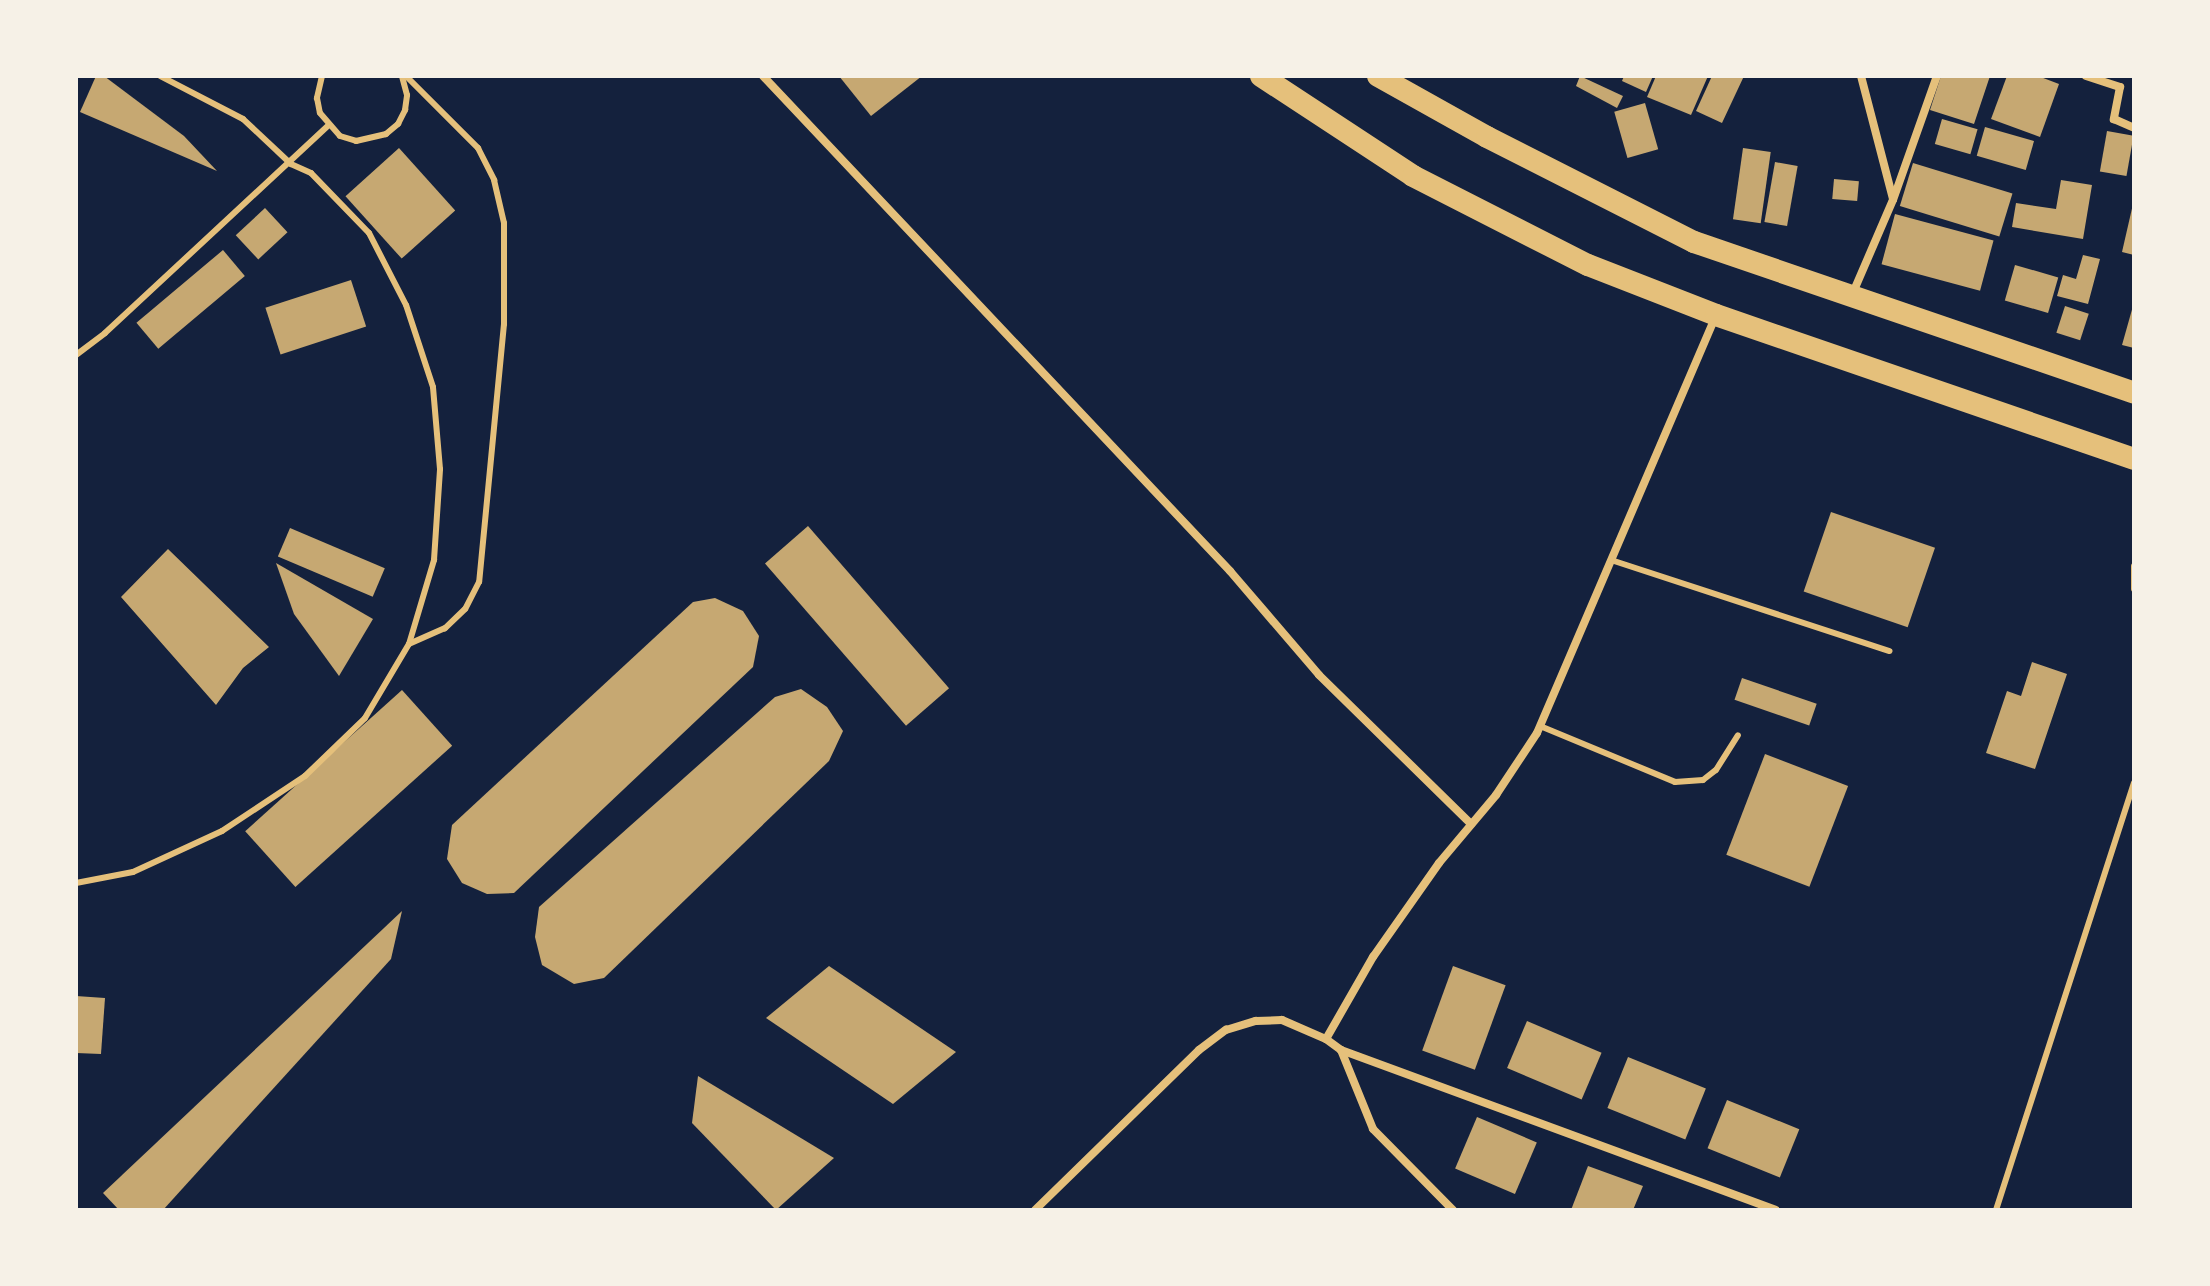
<!DOCTYPE html>
<html>
<head>
<meta charset="utf-8">
<style>
	body { margin:0 }
	#map { position:relative; width:2210px; height:1286px; overflow:hidden; background:#14213d; font-family:"Playfair Display",serif }
	div>[style] { position:absolute }
	[style*='--x'] { left:calc(var(--x)*1px); top:calc(var(--y)*1px); width:calc(var(--w)*1px); rotate:calc(var(--a)*1deg) }
	.building>* { inset:0; background:#c6a872; transform-origin:0 0 }
	.service>* { height:6px; margin:-3px; padding:0 3px; transform-origin:3px; border-radius:3px; background:#e5c07b }
	.minor>* { height:8px; margin:-4px; padding:0 4px; transform-origin:4px; border-radius:4px; background:#e5c07b }
	.trunk>* { height:22px; margin:-11px; padding:0 11px; transform-origin:11px; border-radius:11px; background:#e5c07b }
	span { translate:-50% -50%; white-space:nowrap; text-align:center; line-height:1.15; -webkit-text-stroke:8px #f6f1e7; paint-order:stroke }
	.frame { position:absolute; inset:0; border:78px solid #f6f1e7; pointer-events:none }
</style>
</head>
<body>
<div id="map">
	<div class="building">
		<i style="clip-path:polygon(96px 76px,104px 76px,184px 136px,217px 171px,80px 112px)"></i>
		<i style="clip-path:polygon(839px 76px,922px 76px,871px 116px)"></i>
		<i style="clip-path:polygon(1580px 76px,1623px 96px,1617px 108px,1576px 86px)"></i>
		<i style="clip-path:polygon(1624px 76px,1653px 76px,1646px 92px,1622px 81px)"></i>
		<i style="clip-path:polygon(1656px 76px,1708px 76px,1691px 115px,1647px 97px)"></i>
		<i style="clip-path:polygon(1712px 76px,1744px 76px,1722px 123px,1696px 111px)"></i>
		<i style="clip-path:polygon(1941px 76px,1990px 76px,1974px 124px,1930px 110px)"></i>
		<i style="clip-path:polygon(2007px 76px,2038px 76px,2059px 84px,2040px 137px,1991px 119px)"></i>
		<i style="left:1645px;top:103px;width:48px;height:32px;rotate:74deg"></i>
		<i style="left:1942px;top:119px;width:37px;height:26px;rotate:16deg"></i>
		<i style="left:1985px;top:127px;width:51px;height:30px;rotate:16deg"></i>
		<i style="left:2107px;top:131px;width:27px;height:41px;rotate:10deg"></i>
		<i style="left:399px;top:148px;width:84px;height:72px;rotate:48deg"></i>
		<i style="left:1743px;top:148px;width:28px;height:72px;rotate:8deg"></i>
		<i style="left:1775px;top:162px;width:23px;height:61px;rotate:10deg"></i>
		<i style="left:1913px;top:163px;width:104px;height:45px;rotate:17deg"></i>
		<i style="left:1834px;top:179px;width:25px;height:20px;rotate:5deg"></i>
		<i style="clip-path:polygon(2061px 180px,2092px 185px,2083px 239px,2012px 227px,2016px 203px,2056px 209px)"></i>
		<i style="clip-path:polygon(2133px 204px,2134px 204px,2134px 255px,2122px 252px)"></i>
		<i style="left:265px;top:208px;width:33px;height:40px;rotate:47deg"></i>
		<i style="left:1895px;top:214px;width:102px;height:52px;rotate:15deg"></i>
		<i style="left:223px;top:250px;width:34px;height:113px;rotate:50deg"></i>
		<i style="clip-path:polygon(2083px 255px,2100px 259px,2088px 304px,2057px 296px,2063px 275px,2076px 279px)"></i>
		<i style="left:2015px;top:265px;width:45px;height:37px;rotate:16deg"></i>
		<i style="left:351px;top:280px;width:49px;height:90px;rotate:72deg"></i>
		<i style="left:2065px;top:306px;width:25px;height:28px;rotate:18deg"></i>
		<i style="clip-path:polygon(2133px 306px,2134px 307px,2134px 348px,2122px 345px)"></i>
		<i style="left:1831px;top:512px;width:110px;height:84px;rotate:19deg"></i>
		<i style="left:808px;top:526px;width:215px;height:57px;rotate:49deg"></i>
		<i style="left:290px;top:528px;width:103px;height:31px;rotate:23deg"></i>
		<i style="clip-path:polygon(168px 549px,269px 647px,243px 668px,216px 705px,121px 597px)"></i>
		<i style="clip-path:polygon(276px 563px,373px 619px,339px 676px,294px 614px)"></i>
		<i style="clip-path:polygon(715px 598px,743px 611px,759px 636px,753px 667px,514px 893px,487px 894px,462px 883px,447px 859px,452px 825px,693px 602px)"></i>
		<i style="clip-path:polygon(2032px 662px,2067px 674px,2035px 769px,1986px 753px,2007px 691px,2021px 696px)"></i>
		<i style="left:1742px;top:678px;width:79px;height:23px;rotate:19deg"></i>
		<i style="clip-path:polygon(801px 689px,827px 707px,843px 731px,829px 761px,604px 978px,574px 984px,542px 965px,535px 937px,539px 907px,775px 697px)"></i>
		<i style="left:402px;top:690px;width:75px;height:211px;rotate:48deg"></i>
		<i style="left:1765px;top:754px;width:89px;height:108px;rotate:21deg"></i>
		<i style="clip-path:polygon(402px 911px,391px 959px,163px 1210px,119px 1210px,103px 1193px)"></i>
		<i style="clip-path:polygon(829px 966px,956px 1052px,893px 1104px,766px 1018px)"></i>
		<i style="left:1453px;top:966px;width:56px;height:90px;rotate:20deg"></i>
		<i style="clip-path:polygon(76px 996px,105px 998px,101px 1054px,76px 1053px)"></i>
		<i style="left:1527px;top:1021px;width:81px;height:51px;rotate:23deg"></i>
		<i style="left:1628px;top:1057px;width:84px;height:55px;rotate:22deg"></i>
		<i style="clip-path:polygon(698px 1076px,834px 1158px,776px 1210px,692px 1123px)"></i>
		<i style="left:1727px;top:1100px;width:78px;height:52px;rotate:22deg"></i>
		<i style="left:1477px;top:1117px;width:65px;height:56px;rotate:23deg"></i>
		<i style="clip-path:polygon(1588px 1166px,1643px 1186px,1633px 1210px,1571px 1210px)"></i>
	</div>
	<div class="service">
		<i style="--x:322;--y:76;--w:23;--a:103"></i>
		<i style="--x:317;--y:98;--w:15;--a:79"></i>
		<i style="--x:320;--y:113;--w:30;--a:49"></i>
		<i style="--x:340;--y:136;--w:17;--a:17"></i>
		<i style="--x:356;--y:141;--w:31;--a:-13"></i>
		<i style="--x:386;--y:134;--w:16;--a:-40"></i>
		<i style="--x:398;--y:124;--w:16;--a:-63"></i>
		<i style="--x:405;--y:110;--w:15;--a:-82"></i>
		<i style="--x:407;--y:95;--w:20;--a:-105"></i>
		<i style="--x:406;--y:76;--w:102;--a:45"></i>
		<i style="--x:478;--y:148;--w:36;--a:63"></i>
		<i style="--x:494;--y:180;--w:44;--a:76.9"></i>
		<i style="--x:504;--y:223;--w:101;--a:90"></i>
		<i style="--x:504;--y:324;--w:259;--a:95.5"></i>
		<i style="--x:479;--y:582;--w:30;--a:117"></i>
		<i style="--x:465;--y:609;--w:28;--a:136"></i>
		<i style="--x:445;--y:628;--w:39;--a:156"></i>
		<i style="--x:76;--y:355;--w:36;--a:-37"></i>
		<i style="--x:105;--y:333;--w:304;--a:-42.9"></i>
		<i style="--x:1611;--y:560;--w:293;--a:18.1"></i>
		<i style="--x:2134;--y:566;--w:23;--a:90"></i>
		<i style="--x:1540;--y:726;--w:146;--a:22.5"></i>
		<i style="--x:1675;--y:782;--w:28;--a:-4"></i>
		<i style="--x:1703;--y:780;--w:16;--a:-38"></i>
		<i style="--x:1716;--y:770;--w:41;--a:-57.8"></i>
		<i style="--x:76;--y:883;--w:58;--a:-10.9"></i>
		<i style="--x:133;--y:872;--w:98;--a:-24.7"></i>
		<i style="--x:222;--y:831;--w:100;--a:-33.5"></i>
		<i style="--x:305;--y:776;--w:83;--a:-44"></i>
		<i style="--x:365;--y:718;--w:86;--a:-59.3"></i>
		<i style="--x:409;--y:644;--w:88;--a:-73.4"></i>
		<i style="--x:434;--y:560;--w:91;--a:-86.2"></i>
		<i style="--x:440;--y:469;--w:82;--a:-94.9"></i>
		<i style="--x:433;--y:387;--w:86;--a:-108.2"></i>
		<i style="--x:406;--y:305;--w:81;--a:-117.2"></i>
		<i style="--x:369;--y:233;--w:83;--a:-134"></i>
		<i style="--x:311;--y:173;--w:22;--a:-156"></i>
		<i style="--x:291;--y:164;--w:66;--a:-136.8"></i>
		<i style="--x:243;--y:119;--w:93;--a:-152.6"></i>
		<i style="--x:1996;--y:1210;--w:449;--a:-72.1"></i>
	</div>
	<div class="minor">
		<i style="--x:763;--y:76;--w:681;--a:46.67"></i>
		<i style="--x:1230;--y:571;--w:137;--a:49.4"></i>
		<i style="--x:1319;--y:675;--w:213;--a:44.4"></i>
		<i style="--x:1861;--y:76;--w:127;--a:75.4"></i>
		<i style="--x:2086;--y:76;--w:36;--a:18"></i>
		<i style="--x:2120;--y:87;--w:33;--a:101"></i>
		<i style="--x:2114;--y:119;--w:22;--a:24"></i>
		<i style="--x:1852;--y:295;--w:103;--a:-66.7"></i>
		<i style="--x:1893;--y:200;--w:132;--a:-70.5"></i>
		<i style="--x:1326;--y:1039;--w:95;--a:-60.2"></i>
		<i style="--x:1373;--y:957;--w:115;--a:-54.9"></i>
		<i style="--x:1439;--y:863;--w:89;--a:-50"></i>
		<i style="--x:1496;--y:795;--w:74;--a:-56.5"></i>
		<i style="--x:1537;--y:733;--w:455;--a:-66.8"></i>
		<i style="--x:1341;--y:1050;--w:85;--a:67.9"></i>
		<i style="--x:1373;--y:1129;--w:114;--a:45.4"></i>
		<i style="--x:1035;--y:1210;--w:229;--a:-44.3"></i>
		<i style="--x:1199;--y:1050;--w:34;--a:-37"></i>
		<i style="--x:1226;--y:1030;--w:31;--a:-17"></i>
		<i style="--x:1256;--y:1021;--w:26;--a:-2"></i>
		<i style="--x:1282;--y:1020;--w:48;--a:23.4"></i>
		<i style="--x:1326;--y:1039;--w:19;--a:36"></i>
		<i style="--x:1341;--y:1050;--w:463;--a:20.2"></i>
	</div>
	<div class="trunk">
		<i style="--x:1261;--y:76;--w:182;--a:33.3"></i>
		<i style="--x:1413;--y:176;--w:196;--a:27"></i>
		<i style="--x:1588;--y:265;--w:137;--a:21.3"></i>
		<i style="--x:1716;--y:315;--w:442;--a:19"></i>
		<i style="--x:1378;--y:76;--w:125;--a:29.2"></i>
		<i style="--x:1487;--y:137;--w:232;--a:26.9"></i>
		<i style="--x:1694;--y:242;--w:465;--a:18.9"></i>
	</div>
	<div class="frame"></div>
</div>
</body>
</html>
